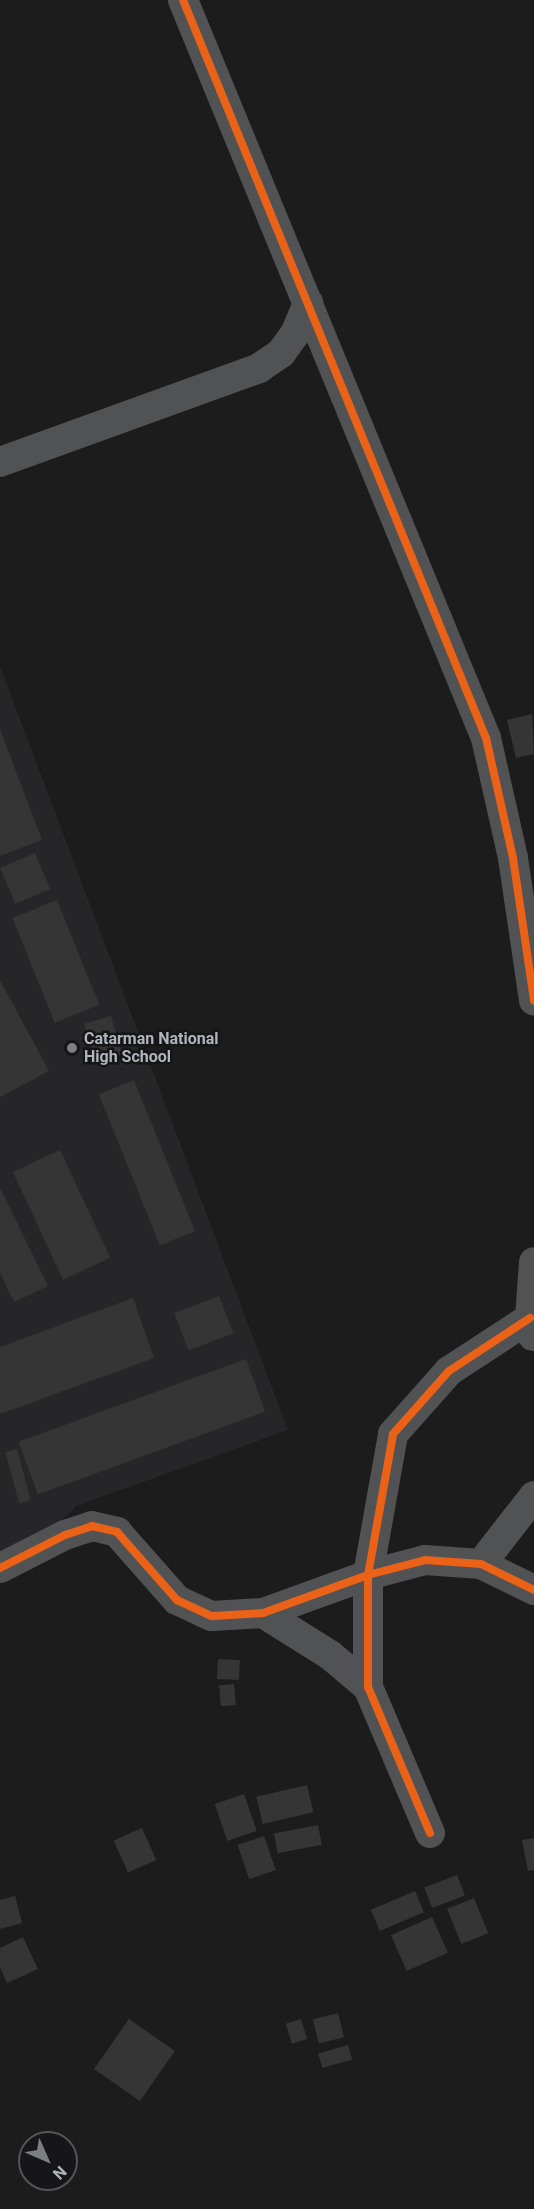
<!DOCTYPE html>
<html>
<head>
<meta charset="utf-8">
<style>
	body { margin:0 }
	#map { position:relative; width:534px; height:2209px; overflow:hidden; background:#1c1c1c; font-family:Roboto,sans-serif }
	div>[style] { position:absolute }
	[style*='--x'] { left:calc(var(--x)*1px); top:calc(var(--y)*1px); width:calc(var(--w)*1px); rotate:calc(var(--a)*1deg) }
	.built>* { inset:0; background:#262628 }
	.building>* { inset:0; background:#353536; transform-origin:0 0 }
	.street>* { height:30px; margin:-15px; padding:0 15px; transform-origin:15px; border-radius:15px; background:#505254 }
	.cycleway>* { height:8px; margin:-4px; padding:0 4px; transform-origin:4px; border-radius:4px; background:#ea6118 }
	.dots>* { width:16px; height:16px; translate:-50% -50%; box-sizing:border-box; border:3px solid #161618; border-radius:50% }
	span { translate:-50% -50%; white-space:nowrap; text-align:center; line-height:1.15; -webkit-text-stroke:5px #161618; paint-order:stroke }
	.poi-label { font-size:16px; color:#aeb5bb; font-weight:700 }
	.left { translate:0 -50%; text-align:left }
	.north { position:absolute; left:18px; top:2131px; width:60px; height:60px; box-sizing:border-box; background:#161618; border:2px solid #535659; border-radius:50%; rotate:135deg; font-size:16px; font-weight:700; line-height:24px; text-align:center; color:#aeb5bb }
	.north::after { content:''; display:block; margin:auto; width:21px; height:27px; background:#7b7f83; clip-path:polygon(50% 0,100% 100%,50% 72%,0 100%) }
</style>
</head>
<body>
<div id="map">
	<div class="built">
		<i style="clip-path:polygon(0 666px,288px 1430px,76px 1506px,51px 1531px,0 1559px)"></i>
	</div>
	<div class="building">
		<i style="clip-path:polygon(532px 714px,534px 754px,516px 758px,507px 720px)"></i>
		<i style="clip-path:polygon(0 729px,42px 840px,0 856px)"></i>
		<i style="left:35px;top:853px;width:39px;height:38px;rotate:67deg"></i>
		<i style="left:57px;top:900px;width:113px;height:48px;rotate:68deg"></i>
		<i style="clip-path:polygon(0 980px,49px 1071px,0 1097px)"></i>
		<i style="left:111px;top:1016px;width:40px;height:28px;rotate:74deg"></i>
		<i style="left:134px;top:1080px;width:163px;height:38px;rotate:68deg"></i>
		<i style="left:60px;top:1150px;width:119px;height:52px;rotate:65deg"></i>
		<i style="clip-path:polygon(0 1188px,48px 1286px,14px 1302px,0 1273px)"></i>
		<i style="left:219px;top:1296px;width:40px;height:48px;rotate:69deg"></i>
		<i style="clip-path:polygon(133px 1298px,154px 1358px,0 1414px,0 1347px)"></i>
		<i style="left:246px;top:1359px;width:56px;height:242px;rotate:70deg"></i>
		<i style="left:17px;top:1449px;width:53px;height:12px;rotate:75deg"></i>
		<i style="left:218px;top:1659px;width:22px;height:20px;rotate:3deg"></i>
		<i style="left:234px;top:1684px;width:21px;height:15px;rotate:85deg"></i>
		<i style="left:307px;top:1785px;width:28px;height:52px;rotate:77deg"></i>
		<i style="left:244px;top:1794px;width:39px;height:31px;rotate:71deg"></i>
		<i style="left:318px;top:1825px;width:20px;height:45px;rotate:79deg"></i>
		<i style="left:142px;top:1828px;width:35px;height:31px;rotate:66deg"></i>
		<i style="left:264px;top:1836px;width:36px;height:28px;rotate:71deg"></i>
		<i style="clip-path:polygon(534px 1838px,534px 1870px,528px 1871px,522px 1840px)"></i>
		<i style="left:457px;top:1875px;width:22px;height:35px;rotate:69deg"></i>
		<i style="left:415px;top:1891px;width:23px;height:48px;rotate:67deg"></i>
		<i style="clip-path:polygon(15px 1896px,22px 1923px,0 1929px,0 1900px)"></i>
		<i style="left:474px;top:1898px;width:38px;height:29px;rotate:68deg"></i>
		<i style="left:432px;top:1917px;width:39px;height:45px;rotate:66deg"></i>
		<i style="clip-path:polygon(23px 1937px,38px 1969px,7px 1983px,0 1967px,0 1948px)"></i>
		<i style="left:338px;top:2013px;width:25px;height:26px;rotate:76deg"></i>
		<i style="left:129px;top:2019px;width:56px;height:61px;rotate:35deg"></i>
		<i style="left:301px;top:2019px;width:21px;height:16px;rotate:73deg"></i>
		<i style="left:348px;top:2045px;width:15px;height:31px;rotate:74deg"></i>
	</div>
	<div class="street">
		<i style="--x:183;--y:0;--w:798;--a:67.68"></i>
		<i style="--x:486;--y:738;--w:123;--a:77.3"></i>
		<i style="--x:513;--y:858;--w:144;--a:81.6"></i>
		<i style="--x:0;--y:462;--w:276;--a:-19.9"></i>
		<i style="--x:259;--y:368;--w:27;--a:-34"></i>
		<i style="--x:281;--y:353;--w:24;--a:-54"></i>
		<i style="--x:295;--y:334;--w:34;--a:-67"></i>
		<i style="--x:533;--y:1336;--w:18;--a:-99"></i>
		<i style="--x:530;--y:1318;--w:56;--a:-85.9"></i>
		<i style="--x:481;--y:1564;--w:86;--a:-52.1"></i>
		<i style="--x:0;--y:1568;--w:73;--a:-26.9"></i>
		<i style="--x:65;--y:1535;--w:28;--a:-18"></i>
		<i style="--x:92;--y:1526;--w:26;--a:13"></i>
		<i style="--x:117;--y:1532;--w:91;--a:48.6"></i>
		<i style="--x:177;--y:1600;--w:38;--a:25"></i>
		<i style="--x:212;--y:1616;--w:51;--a:-3.4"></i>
		<i style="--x:263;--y:1613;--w:112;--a:-19.9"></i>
		<i style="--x:368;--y:1575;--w:59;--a:-14.7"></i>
		<i style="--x:425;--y:1560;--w:56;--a:4.1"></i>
		<i style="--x:481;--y:1564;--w:59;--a:26.1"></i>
		<i style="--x:263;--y:1613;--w:79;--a:32.1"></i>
		<i style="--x:330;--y:1655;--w:50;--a:40.1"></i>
		<i style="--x:430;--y:1833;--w:159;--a:-113"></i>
		<i style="--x:368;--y:1687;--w:112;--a:-90"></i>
		<i style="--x:368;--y:1575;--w:143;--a:-79.9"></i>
		<i style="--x:393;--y:1434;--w:84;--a:-48.4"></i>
		<i style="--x:449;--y:1371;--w:97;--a:-33.2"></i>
	</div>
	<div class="cycleway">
		<i style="--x:183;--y:0;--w:798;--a:67.68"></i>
		<i style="--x:486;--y:738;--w:123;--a:77.3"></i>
		<i style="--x:513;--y:858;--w:144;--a:81.6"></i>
		<i style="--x:0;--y:1568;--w:73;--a:-26.9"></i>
		<i style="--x:65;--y:1535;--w:28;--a:-18"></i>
		<i style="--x:92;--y:1526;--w:26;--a:13"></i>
		<i style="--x:117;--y:1532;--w:91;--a:48.6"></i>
		<i style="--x:177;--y:1600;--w:38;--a:25"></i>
		<i style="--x:212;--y:1616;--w:51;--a:-3.4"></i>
		<i style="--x:263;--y:1613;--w:112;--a:-19.9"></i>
		<i style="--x:368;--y:1575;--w:59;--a:-14.7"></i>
		<i style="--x:425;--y:1560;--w:56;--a:4.1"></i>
		<i style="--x:481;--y:1564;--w:59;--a:26.1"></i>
		<i style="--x:430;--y:1833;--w:159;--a:-113"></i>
		<i style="--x:368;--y:1687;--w:112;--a:-90"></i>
		<i style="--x:368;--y:1575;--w:143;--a:-79.9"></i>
		<i style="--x:393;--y:1434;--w:84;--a:-48.4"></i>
		<i style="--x:449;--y:1371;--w:97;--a:-33.2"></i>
	</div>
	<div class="dots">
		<i style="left:72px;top:1048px;background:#7b7f83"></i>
	</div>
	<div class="poi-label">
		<span class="left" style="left:84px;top:1048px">Catarman National<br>High School</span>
	</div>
	<div class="north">N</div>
</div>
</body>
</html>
